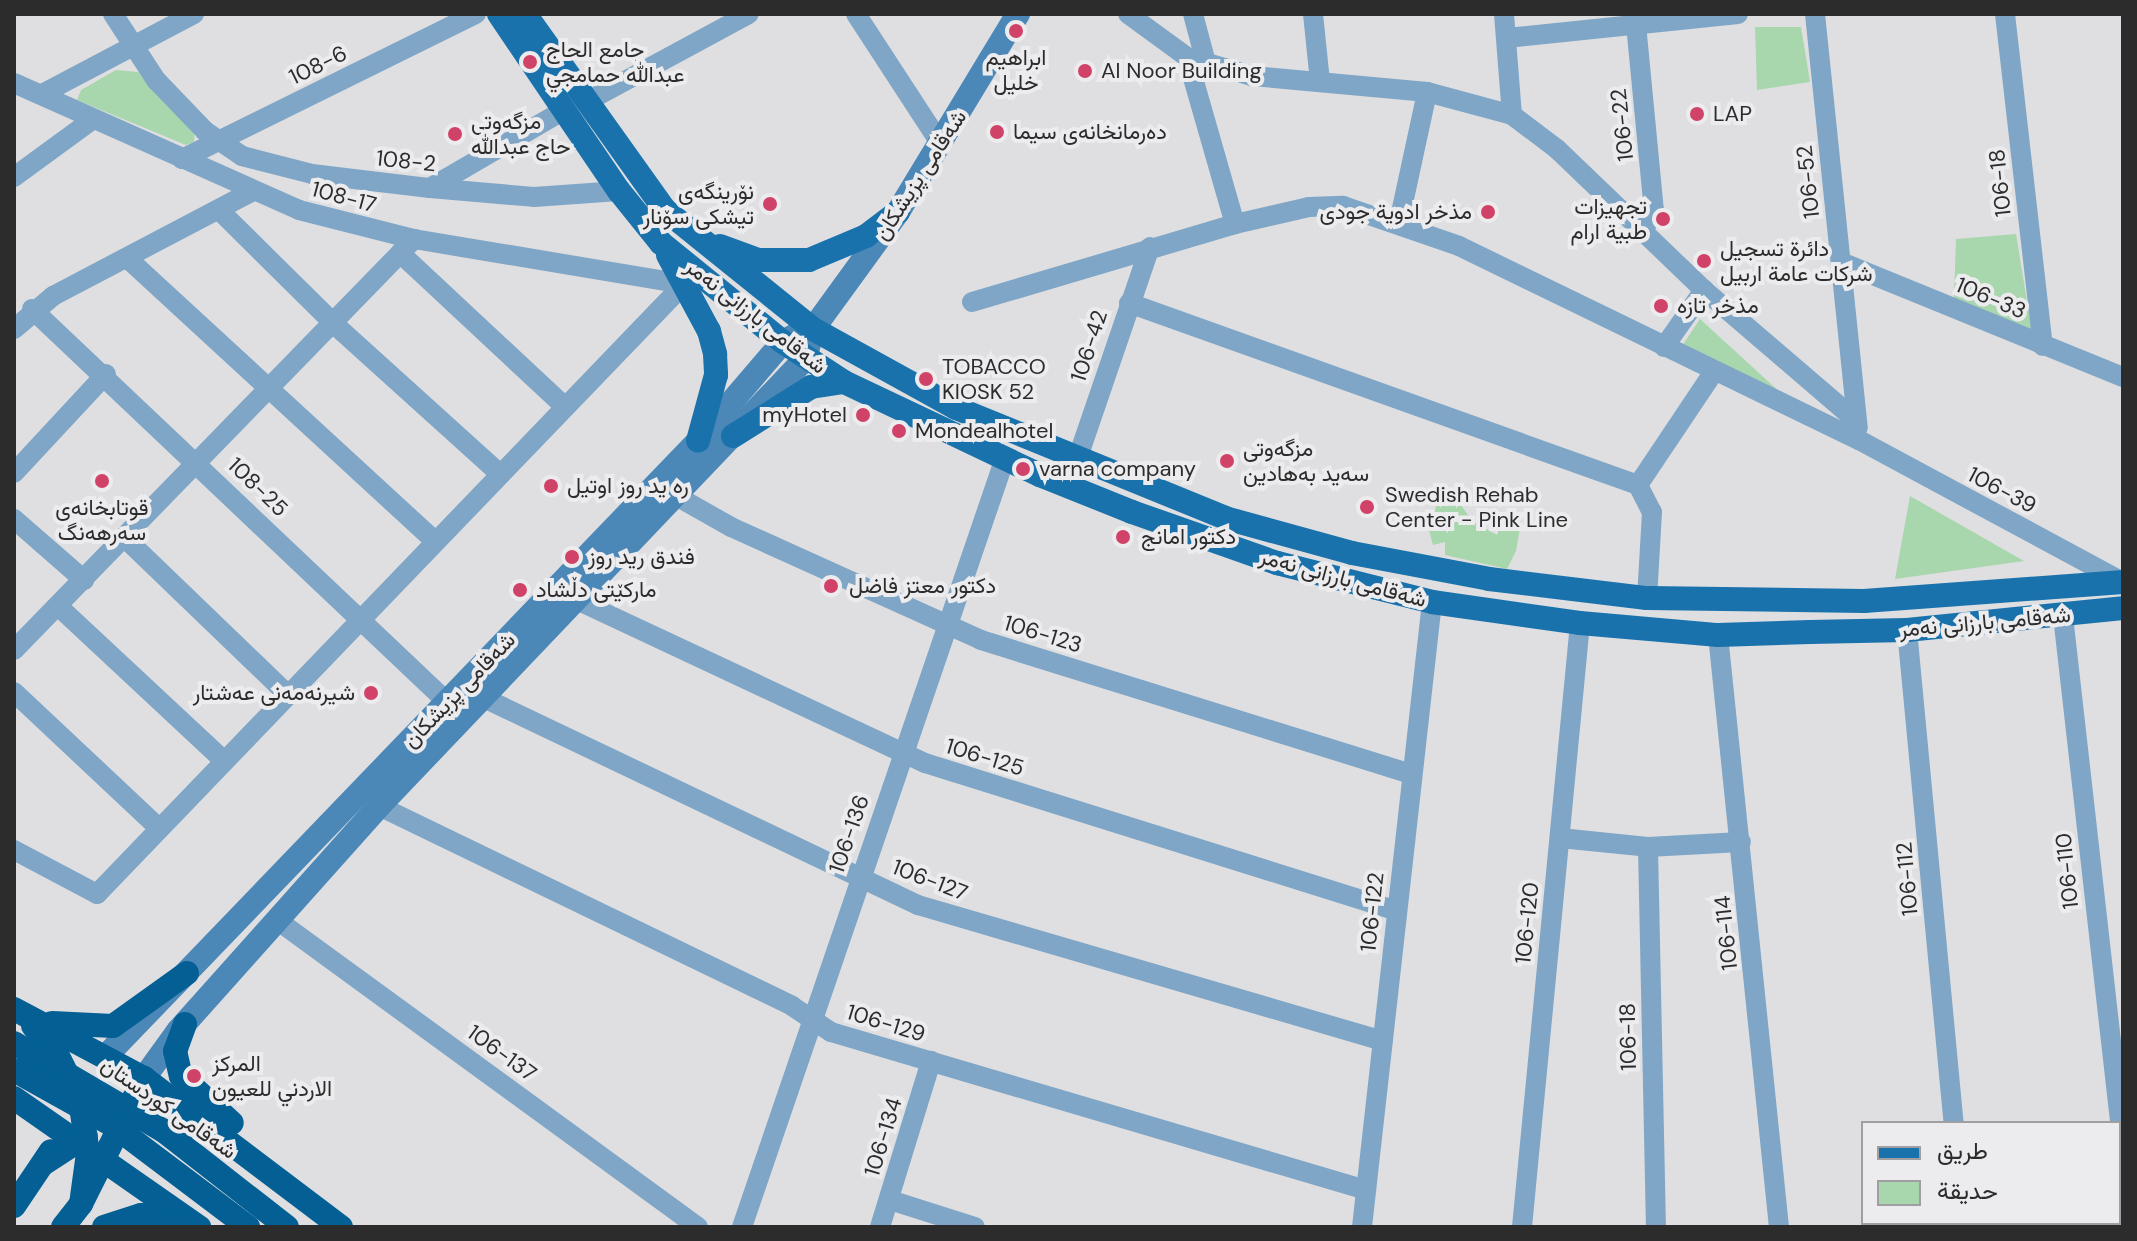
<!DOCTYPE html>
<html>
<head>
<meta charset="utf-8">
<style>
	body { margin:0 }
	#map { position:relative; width:2137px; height:1241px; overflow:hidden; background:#dfdfe1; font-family:"DM Sans",Vazirmatn,sans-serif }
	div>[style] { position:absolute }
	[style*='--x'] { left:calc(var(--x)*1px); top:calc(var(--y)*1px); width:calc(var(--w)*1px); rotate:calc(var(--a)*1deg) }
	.green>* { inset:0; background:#a8d6ad }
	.street>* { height:20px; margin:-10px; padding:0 10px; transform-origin:10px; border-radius:10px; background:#7fa6c6 }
	.secondary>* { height:24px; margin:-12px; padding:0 12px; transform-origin:12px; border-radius:12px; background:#4b88b8 }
	.primary>* { height:24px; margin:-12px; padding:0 12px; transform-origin:12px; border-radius:12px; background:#1a72ac }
	.highway>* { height:24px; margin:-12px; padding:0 12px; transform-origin:12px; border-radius:12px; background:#035f94 }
	.highway-bridge>* { height:24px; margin:-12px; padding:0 12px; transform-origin:12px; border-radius:12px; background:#035f94 }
	.dots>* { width:22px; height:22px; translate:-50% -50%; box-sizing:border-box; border:4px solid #ececee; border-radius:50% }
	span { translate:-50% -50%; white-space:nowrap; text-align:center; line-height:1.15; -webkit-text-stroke:8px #ececee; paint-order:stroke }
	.poi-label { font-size:22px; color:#2c2c2d }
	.left { translate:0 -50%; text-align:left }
	.right { translate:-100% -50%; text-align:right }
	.street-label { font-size:22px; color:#2c2c2d }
	.frame { position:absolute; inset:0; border:16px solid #2c2c2d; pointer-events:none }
	.legend { position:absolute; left:1861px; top:1121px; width:260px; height:104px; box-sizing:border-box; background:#ececee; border:2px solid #9f9fa1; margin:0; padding:10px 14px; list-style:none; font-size:24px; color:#2c2c2d }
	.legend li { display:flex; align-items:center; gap:16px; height:40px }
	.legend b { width:40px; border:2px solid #9f9fa1 }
</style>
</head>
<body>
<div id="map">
	<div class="green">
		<i style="clip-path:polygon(1755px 27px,1801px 27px,1810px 82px,1757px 90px)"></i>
		<i style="clip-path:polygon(116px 70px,138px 72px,195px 129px,194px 142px,186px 145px,77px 100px,81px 90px)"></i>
		<i style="clip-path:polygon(2016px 234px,2032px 332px,1954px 298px,1956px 239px)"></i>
		<i style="clip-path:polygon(1700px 319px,1794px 405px,1680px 349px)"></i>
		<i style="clip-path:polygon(1910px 496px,2024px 561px,1895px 579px)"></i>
		<i style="clip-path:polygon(1459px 502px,1472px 521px,1497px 535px,1505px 514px,1521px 522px,1516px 551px,1507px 569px,1445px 555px,1445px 542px,1433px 545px,1429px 530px,1437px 503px)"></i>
	</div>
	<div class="street">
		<i style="--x:113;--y:14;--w:79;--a:56.9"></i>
		<i style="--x:156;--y:80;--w:71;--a:46.1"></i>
		<i style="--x:205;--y:131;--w:45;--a:34"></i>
		<i style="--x:242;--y:156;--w:72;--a:14.4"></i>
		<i style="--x:312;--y:174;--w:119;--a:6.8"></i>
		<i style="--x:430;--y:188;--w:104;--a:4.9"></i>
		<i style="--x:534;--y:197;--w:85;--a:-4"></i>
		<i style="--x:856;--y:14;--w:154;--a:56.9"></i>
		<i style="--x:1128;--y:14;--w:73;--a:36.1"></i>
		<i style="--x:1187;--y:57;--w:68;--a:16.3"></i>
		<i style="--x:1252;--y:76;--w:176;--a:5.2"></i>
		<i style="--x:1427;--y:92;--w:88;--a:15.1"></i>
		<i style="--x:1512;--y:115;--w:56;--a:37.1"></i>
		<i style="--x:1557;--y:149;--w:204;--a:43.8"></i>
		<i style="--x:1704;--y:290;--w:201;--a:40.6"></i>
		<i style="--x:1193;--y:14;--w:51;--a:75.1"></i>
		<i style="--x:1313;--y:14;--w:68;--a:84.1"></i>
		<i style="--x:1504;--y:14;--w:101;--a:85.5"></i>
		<i style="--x:1635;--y:14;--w:197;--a:84.5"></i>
		<i style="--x:1654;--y:210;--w:20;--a:117"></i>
		<i style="--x:1815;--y:14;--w:416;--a:84.1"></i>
		<i style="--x:2005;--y:14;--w:334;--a:83.5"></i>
		<i style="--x:1507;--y:38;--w:232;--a:-5.9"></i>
		<i style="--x:1187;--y:57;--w:174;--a:74"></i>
		<i style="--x:14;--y:83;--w:312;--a:24"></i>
		<i style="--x:299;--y:210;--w:119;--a:14.2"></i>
		<i style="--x:414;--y:239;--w:274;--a:9.5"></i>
		<i style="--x:42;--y:94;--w:172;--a:-27.8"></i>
		<i style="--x:586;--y:102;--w:185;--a:-28.4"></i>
		<i style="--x:182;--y:159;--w:328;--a:-26.3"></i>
		<i style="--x:14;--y:177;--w:97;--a:-36.2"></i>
		<i style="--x:430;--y:188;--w:155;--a:-30.2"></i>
		<i style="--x:219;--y:210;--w:162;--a:44.7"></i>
		<i style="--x:334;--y:324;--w:224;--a:42.1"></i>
		<i style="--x:1399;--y:222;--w:133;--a:-77.8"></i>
		<i style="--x:400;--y:253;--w:224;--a:43"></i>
		<i style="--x:127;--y:258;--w:418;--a:42.6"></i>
		<i style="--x:1841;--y:262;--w:305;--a:22.2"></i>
		<i style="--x:972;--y:302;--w:274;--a:-16.5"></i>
		<i style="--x:1235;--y:224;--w:76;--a:-12.9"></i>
		<i style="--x:1309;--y:207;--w:34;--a:-2"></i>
		<i style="--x:1343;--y:206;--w:123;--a:19"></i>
		<i style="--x:1459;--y:246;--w:445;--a:25.9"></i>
		<i style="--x:1859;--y:440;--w:300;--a:28.3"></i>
		<i style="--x:1129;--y:303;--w:541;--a:19.68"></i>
		<i style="--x:1638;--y:485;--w:30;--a:63"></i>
		<i style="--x:1652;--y:512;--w:86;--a:93.3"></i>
		<i style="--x:32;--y:309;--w:572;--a:43.44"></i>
		<i style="--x:14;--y:329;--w:51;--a:-40.2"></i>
		<i style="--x:53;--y:296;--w:226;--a:-27.7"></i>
		<i style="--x:1664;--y:347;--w:70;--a:-54.9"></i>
		<i style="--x:1077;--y:460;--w:225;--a:-71.1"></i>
		<i style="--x:14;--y:473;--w:135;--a:-47.1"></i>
		<i style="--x:1638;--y:485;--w:135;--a:-56.2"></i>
		<i style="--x:678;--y:497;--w:61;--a:29.5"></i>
		<i style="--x:731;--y:527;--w:274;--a:24.3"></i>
		<i style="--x:981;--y:640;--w:451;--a:17.3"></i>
		<i style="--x:14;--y:519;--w:93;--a:41.1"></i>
		<i style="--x:125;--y:538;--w:226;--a:43.9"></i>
		<i style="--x:579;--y:601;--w:382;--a:25.1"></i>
		<i style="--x:925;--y:763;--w:494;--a:17.4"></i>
		<i style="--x:58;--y:606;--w:227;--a:43"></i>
		<i style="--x:2063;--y:616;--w:508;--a:83.56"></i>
		<i style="--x:1907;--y:630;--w:495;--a:84.6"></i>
		<i style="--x:1718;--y:635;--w:595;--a:84.12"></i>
		<i style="--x:14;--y:650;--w:574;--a:-45.78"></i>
		<i style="--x:14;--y:692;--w:199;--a:43.2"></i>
		<i style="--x:486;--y:699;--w:479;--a:25.5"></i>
		<i style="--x:918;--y:905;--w:484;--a:16.3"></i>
		<i style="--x:379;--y:806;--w:459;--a:25.8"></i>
		<i style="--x:792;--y:1006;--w:47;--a:33.7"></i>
		<i style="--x:831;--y:1032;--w:558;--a:16.45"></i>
		<i style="--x:1560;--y:838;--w:88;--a:5.8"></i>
		<i style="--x:1648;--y:847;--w:93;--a:-3.1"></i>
		<i style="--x:1648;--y:847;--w:380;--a:88.8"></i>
		<i style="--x:14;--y:850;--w:94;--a:27.9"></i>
		<i style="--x:97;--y:894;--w:847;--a:-46.1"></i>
		<i style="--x:277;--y:920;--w:521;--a:36.1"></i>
		<i style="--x:890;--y:1200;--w:89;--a:17.6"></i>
		<i style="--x:742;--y:1227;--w:813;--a:-71.12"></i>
		<i style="--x:880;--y:1227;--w:174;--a:-72.9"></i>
		<i style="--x:1362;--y:1227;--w:629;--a:-83.61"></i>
		<i style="--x:1522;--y:1227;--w:607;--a:-84.51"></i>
		<i style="--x:1942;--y:1227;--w:8;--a:-30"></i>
	</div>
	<div class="secondary">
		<i style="--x:106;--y:1056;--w:854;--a:-46.09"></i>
		<i style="--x:698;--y:441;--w:130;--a:-49.4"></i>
		<i style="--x:783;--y:342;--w:18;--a:-29"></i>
		<i style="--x:144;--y:1078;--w:58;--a:-54.1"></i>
		<i style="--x:178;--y:1031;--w:302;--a:-48.2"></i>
		<i style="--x:379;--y:806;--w:617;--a:-46.38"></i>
		<i style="--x:805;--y:359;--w:31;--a:-75"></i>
		<i style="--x:813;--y:329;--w:145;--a:-54"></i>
		<i style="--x:898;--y:212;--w:232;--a:-58.8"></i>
	</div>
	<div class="primary">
		<i style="--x:499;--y:14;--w:214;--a:55.9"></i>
		<i style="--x:619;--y:191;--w:67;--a:51.1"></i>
		<i style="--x:661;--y:243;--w:157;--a:39.1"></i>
		<i style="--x:783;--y:342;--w:73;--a:33.3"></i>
		<i style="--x:844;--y:382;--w:217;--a:25.4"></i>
		<i style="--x:1040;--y:475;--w:99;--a:21.9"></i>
		<i style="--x:1132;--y:512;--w:154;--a:19.4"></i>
		<i style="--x:1277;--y:563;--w:160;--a:14.1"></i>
		<i style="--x:1432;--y:602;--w:149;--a:8.1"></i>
		<i style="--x:1580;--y:623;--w:139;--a:5"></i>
		<i style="--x:1718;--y:635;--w:92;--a:-1.9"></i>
		<i style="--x:1810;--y:632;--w:97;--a:-1.2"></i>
		<i style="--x:1907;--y:630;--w:217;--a:-5.8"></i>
		<i style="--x:525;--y:14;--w:241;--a:54.5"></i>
		<i style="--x:665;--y:210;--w:190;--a:38.8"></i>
		<i style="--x:813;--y:329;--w:163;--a:28.9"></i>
		<i style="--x:956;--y:408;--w:291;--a:22.2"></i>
		<i style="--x:1225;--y:518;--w:132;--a:15.4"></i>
		<i style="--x:1352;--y:553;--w:139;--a:10.7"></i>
		<i style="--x:1489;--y:579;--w:159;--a:6.9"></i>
		<i style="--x:1647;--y:598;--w:217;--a:0.8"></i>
		<i style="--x:1864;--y:601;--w:260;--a:-4.2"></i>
		<i style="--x:720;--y:246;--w:40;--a:20.2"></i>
		<i style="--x:758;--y:260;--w:51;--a:0"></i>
		<i style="--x:809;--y:260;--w:62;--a:-22.8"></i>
		<i style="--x:866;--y:236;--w:40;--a:-37"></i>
		<i style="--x:668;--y:255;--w:86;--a:61.7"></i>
		<i style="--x:709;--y:331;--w:24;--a:75"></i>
		<i style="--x:715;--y:354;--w:21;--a:87"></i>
		<i style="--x:716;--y:375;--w:68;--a:105.3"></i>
		<i style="--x:733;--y:436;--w:92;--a:-32.1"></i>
		<i style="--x:811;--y:387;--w:33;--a:-9"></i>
	</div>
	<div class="highway">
		<i style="--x:14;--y:1009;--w:147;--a:28"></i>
		<i style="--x:144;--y:1078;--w:247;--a:37.1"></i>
		<i style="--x:52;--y:1023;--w:61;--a:2.8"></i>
		<i style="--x:113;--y:1026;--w:91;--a:-35.6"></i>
		<i style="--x:185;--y:1024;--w:29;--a:110"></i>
		<i style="--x:175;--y:1051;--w:26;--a:77"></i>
		<i style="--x:181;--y:1076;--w:69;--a:42.7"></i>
		<i style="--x:33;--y:1026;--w:35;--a:49"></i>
		<i style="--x:56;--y:1052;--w:54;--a:63.4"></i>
		<i style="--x:80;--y:1100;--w:54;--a:81.4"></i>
		<i style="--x:88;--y:1153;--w:51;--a:97.8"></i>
		<i style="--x:14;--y:1098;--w:226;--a:34.9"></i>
		<i style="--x:43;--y:1164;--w:51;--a:-33.1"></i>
		<i style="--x:14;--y:1206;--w:66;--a:-56.1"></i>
		<i style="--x:63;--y:1227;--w:29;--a:-52"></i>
		<i style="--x:81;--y:1204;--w:141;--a:-63.4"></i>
		<i style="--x:104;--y:1227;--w:39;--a:-18"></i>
		<i style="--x:141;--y:1215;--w:42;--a:12.4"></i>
	</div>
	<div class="highway-bridge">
		<i style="--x:14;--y:1043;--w:174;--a:30.4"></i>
		<i style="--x:164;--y:1131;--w:156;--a:38"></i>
		<i style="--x:14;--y:1070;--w:115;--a:29.2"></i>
		<i style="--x:114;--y:1126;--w:168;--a:37"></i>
	</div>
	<div class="dots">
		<i style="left:1016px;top:31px;background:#d14268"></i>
		<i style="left:530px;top:62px;background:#d14268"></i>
		<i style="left:1085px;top:71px;background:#d14268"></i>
		<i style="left:1697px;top:114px;background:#d14268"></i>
		<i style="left:997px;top:132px;background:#d14268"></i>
		<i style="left:455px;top:134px;background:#d14268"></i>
		<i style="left:770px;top:204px;background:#d14268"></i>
		<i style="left:1488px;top:212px;background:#d14268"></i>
		<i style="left:1663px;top:219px;background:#d14268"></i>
		<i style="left:1704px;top:261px;background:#d14268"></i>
		<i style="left:1661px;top:306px;background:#d14268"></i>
		<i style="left:926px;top:379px;background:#d14268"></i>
		<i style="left:863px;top:415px;background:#d14268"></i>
		<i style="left:899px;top:431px;background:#d14268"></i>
		<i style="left:1227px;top:461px;background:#d14268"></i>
		<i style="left:1023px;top:469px;background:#d14268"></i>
		<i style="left:102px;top:481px;background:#d14268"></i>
		<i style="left:551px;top:486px;background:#d14268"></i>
		<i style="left:1367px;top:507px;background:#d14268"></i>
		<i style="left:1123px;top:537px;background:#d14268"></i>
		<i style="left:572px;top:557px;background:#d14268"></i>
		<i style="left:831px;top:586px;background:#d14268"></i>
		<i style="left:520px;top:590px;background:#d14268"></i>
		<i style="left:371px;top:693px;background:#d14268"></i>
		<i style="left:194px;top:1076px;background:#d14268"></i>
	</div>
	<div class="poi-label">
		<span class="left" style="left:546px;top:62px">جامع الحاج<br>عبدالله حمامجي</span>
		<span style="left:1016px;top:70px">ابراهيم<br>خليل</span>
		<span class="left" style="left:1101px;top:71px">Al Noor Building</span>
		<span class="left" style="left:1713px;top:114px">LAP</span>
		<span class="left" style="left:471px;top:134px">مزگەوتی<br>حاج عبدالله</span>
		<span class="left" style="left:1013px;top:132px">دەرمانخانەی سیما</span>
		<span class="right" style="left:754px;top:204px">نۆرینگەی<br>تیشکی سۆنار</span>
		<span class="right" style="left:1647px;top:219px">تجهيزات<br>طبية ارام</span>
		<span class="right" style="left:1472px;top:212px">مذخر ادوية جودى</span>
		<span class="left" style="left:1720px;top:261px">دائرة تسجيل<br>شركات عامة اربيل</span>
		<span class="left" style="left:1677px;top:306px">مذخر تازه</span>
		<span class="left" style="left:942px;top:379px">TOBACCO<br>KIOSK 52</span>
		<span class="right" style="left:847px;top:415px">myHotel</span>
		<span class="left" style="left:915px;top:431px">Mondealhotel</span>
		<span class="left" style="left:1243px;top:461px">مزگەوتی<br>سەید بەهادین</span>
		<span class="left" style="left:1039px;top:469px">varna company</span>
		<span class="left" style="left:567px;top:486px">ره يد روز اوتيل</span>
		<span class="left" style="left:1385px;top:507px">Swedish Rehab<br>Center - Pink Line</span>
		<span style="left:102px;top:520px">قوتابخانەی<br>سەرهەنگ</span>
		<span class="left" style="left:1141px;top:537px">دكتور امانج</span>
		<span class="left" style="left:588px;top:557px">فندق ريد روز</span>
		<span class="left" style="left:849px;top:586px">دكتور معتز فاضل</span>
		<span class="left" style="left:536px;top:590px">مارکێتی دڵشاد</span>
		<span class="right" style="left:355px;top:693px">شیرنەمەنی عەشتار</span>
		<span class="left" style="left:212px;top:1076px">المركز<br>الاردني للعيون</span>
	</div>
	<div class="street-label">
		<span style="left:318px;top:65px;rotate:-26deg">108-6</span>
		<span style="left:1622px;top:125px;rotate:-96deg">106-22</span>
		<span style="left:406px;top:161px;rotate:6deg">108-2</span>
		<span style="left:920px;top:175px;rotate:-57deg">شەقامی پزیشکان</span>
		<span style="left:1808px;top:182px;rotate:-96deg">106-52</span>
		<span style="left:2000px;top:183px;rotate:-96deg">106-18</span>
		<span style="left:344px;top:197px;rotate:15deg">108-17</span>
		<span style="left:1991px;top:298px;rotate:23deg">106-33</span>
		<span style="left:756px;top:316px;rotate:38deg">شەقامی بارزانی نەمر</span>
		<span style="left:1089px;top:346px;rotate:-72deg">106-42</span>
		<span style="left:258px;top:487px;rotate:44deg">108-25</span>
		<span style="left:2002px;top:490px;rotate:28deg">106-39</span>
		<span style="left:1343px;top:578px;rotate:15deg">شەقامی بارزانی نەمر</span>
		<span style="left:1985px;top:622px;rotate:-5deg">شەقامی بارزانی نەمر</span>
		<span style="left:1043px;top:634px;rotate:17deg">106-123</span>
		<span style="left:459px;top:690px;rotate:-46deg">شەقامی پزیشکان</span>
		<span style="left:985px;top:757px;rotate:17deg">106-125</span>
		<span style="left:849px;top:834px;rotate:-71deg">106-136</span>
		<span style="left:2067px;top:871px;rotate:-96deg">106-110</span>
		<span style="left:1907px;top:879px;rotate:-95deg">106-112</span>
		<span style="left:930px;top:880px;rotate:21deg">106-127</span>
		<span style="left:1372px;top:912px;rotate:-84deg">106-122</span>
		<span style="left:1527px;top:923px;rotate:-84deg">106-120</span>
		<span style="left:1726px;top:933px;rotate:-96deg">106-114</span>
		<span style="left:886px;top:1023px;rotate:17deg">106-129</span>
		<span style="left:1628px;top:1037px;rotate:-91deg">106-18</span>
		<span style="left:502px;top:1053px;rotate:36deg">106-137</span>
		<span style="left:169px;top:1108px;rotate:35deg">شەقامی کوردستان</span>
		<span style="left:883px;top:1137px;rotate:-73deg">106-134</span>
	</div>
	<div class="frame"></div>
	<ul class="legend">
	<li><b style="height:10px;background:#1a72ac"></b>طريق</li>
	<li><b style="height:22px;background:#a8d6ad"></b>حديقة</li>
	</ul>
</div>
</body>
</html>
